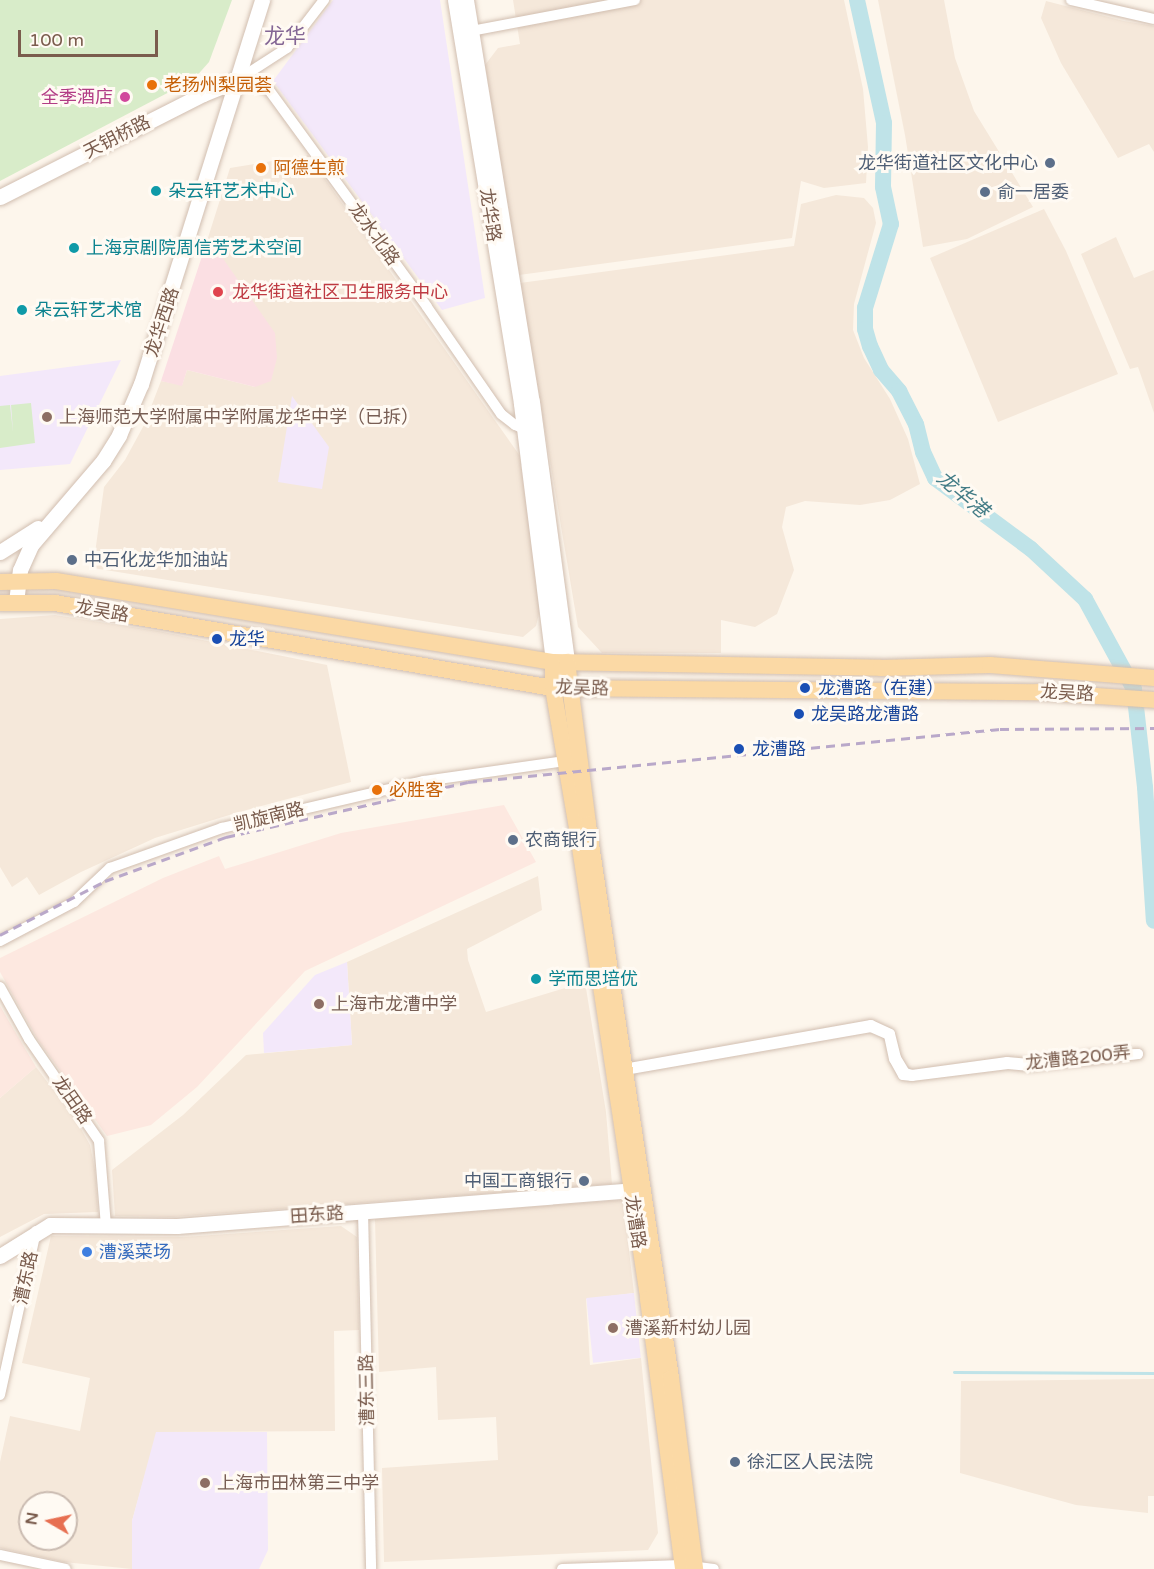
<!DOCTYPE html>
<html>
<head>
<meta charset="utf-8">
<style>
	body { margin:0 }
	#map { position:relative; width:1154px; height:1569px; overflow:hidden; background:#fdf6ec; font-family:"Varela Round","Noto Sans SC",sans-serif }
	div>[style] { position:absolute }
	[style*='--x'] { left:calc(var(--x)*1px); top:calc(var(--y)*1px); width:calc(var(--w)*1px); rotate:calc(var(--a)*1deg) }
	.residential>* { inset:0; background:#f5e8da }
	.commercial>* { inset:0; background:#fde8e0 }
	.education>* { inset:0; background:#f3e8fa; transform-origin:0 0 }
	.medical>* { inset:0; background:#fbdfe3 }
	.green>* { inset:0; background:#d8ecc9 }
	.stream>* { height:3px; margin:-1.5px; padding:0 1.5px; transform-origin:1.5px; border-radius:1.5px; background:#bfe3e8 }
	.river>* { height:16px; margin:-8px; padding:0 8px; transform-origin:8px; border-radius:8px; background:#bfe3e8 }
	.roads { filter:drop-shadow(0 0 2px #d1beb0) drop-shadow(0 0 2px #d1beb0) }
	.street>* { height:10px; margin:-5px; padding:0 5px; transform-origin:5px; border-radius:5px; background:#fff }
	.secondary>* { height:15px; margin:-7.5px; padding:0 7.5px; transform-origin:7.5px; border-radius:7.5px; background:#fff }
	.primary>* { height:16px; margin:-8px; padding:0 8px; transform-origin:8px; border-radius:8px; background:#fbd9a5 }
	.rail>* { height:3px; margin-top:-1.5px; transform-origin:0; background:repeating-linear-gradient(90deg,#b9a8c9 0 9px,transparent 0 15px) }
	.dots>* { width:16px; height:16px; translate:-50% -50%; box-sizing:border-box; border:3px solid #fffaf3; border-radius:50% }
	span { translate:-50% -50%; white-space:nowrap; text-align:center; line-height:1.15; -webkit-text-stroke:6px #fffaf3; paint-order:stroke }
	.food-label { font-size:18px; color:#c56008 }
	.left { translate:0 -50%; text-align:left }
	.hotel-label { font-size:18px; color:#b23c85 }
	.right { translate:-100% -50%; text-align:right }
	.street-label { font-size:18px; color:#7a5c4d }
	.service-label { font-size:18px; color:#4e5e75 }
	.culture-label { font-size:18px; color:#0d838f }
	.health-label { font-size:18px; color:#be3a42 }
	.education-label { font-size:18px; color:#785e54 }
	.transit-label { font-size:18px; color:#164399 }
	.shop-label { font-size:18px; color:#366cbe }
	.water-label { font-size:20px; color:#437c86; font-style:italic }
	.quarter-label { font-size:21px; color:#846695 }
	.north { position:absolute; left:18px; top:1491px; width:60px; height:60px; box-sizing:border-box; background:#fffaf3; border:2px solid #cabbb1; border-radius:50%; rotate:279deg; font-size:16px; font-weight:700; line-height:24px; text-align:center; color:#7a5c4d }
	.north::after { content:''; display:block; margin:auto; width:21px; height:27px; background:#e76f51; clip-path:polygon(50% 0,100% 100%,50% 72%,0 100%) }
	.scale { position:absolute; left:18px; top:30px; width:140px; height:27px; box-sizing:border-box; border:3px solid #7a5c4d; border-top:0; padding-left:8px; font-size:18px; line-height:21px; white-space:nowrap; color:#7a5c4d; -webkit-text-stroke:4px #fffaf3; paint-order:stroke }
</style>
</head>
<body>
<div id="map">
	<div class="residential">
		<i style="clip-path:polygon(513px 0,844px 0,863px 89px,868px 147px,866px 183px,824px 188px,801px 181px,792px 238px,519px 275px,485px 65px,498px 48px,520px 44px)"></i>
		<i style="clip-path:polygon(878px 0,944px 0,955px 58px,974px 111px,1033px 207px,967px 239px,923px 247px,905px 135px)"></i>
		<i style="clip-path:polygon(1046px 1px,1124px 21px,1154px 26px,1154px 152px,1149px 144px,1118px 158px,1061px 63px,1041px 18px)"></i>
		<i style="clip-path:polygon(308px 155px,520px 456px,540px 610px,536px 626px,523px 637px,93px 568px,104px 487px,125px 460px,144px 425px,161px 381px,182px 385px,187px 370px,255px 387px,217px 250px,206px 244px,230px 168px)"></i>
		<i style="clip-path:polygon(836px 195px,864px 198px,873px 208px,876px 223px,854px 304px,853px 330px,864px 358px,890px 399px,908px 439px,920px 484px,890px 500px,860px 505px,805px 501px,786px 507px,782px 527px,794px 570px,777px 614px,755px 627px,721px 620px,721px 653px,602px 653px,578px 627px,520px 283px,794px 246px,801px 204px)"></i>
		<i style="clip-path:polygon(1044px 209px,1066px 251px,1118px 374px,998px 422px,930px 258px)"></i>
		<i style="clip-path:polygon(1116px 237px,1134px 278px,1154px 270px,1154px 413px,1138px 367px,1130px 369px,1081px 254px)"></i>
		<i style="clip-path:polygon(55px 615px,158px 631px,327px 665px,351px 782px,239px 812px,155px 838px,81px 872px,39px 895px,27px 877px,12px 887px,0 867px,0 619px)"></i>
		<i style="clip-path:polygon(538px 876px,542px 910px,467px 949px,468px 960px,486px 1012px,585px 982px,606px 1112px,612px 1184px,173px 1217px,115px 1216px,112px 1170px,183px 1115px,246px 1055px,352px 1045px,347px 962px)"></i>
		<i style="clip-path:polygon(36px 1067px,76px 1120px,90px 1145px,95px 1170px,98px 1212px,44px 1214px,0 1237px,0 1098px)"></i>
		<i style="clip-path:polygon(623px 1200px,634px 1293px,586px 1299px,590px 1365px,641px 1358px,658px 1533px,648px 1550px,384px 1562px,382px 1468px,498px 1460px,496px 1417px,438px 1420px,436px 1367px,379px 1372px,375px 1219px)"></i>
		<i style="clip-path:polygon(evenodd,341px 1226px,357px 1237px,359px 1330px,334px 1331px,335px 1431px,157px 1432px,132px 1521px,132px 1569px,64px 1562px,0 1548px,0 1462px,10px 1416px,80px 1431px,90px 1378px,22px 1363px,51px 1236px,183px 1237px,341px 1226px,30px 1503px,66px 1503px,66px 1539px,30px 1539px,30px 1503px)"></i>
		<i style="clip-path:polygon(1154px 1379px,1154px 1496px,1148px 1496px,1148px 1513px,1076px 1505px,960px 1473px,961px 1381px)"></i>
	</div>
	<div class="commercial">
		<i style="clip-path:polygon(504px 805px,536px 862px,305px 971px,197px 1087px,151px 1125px,107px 1136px,38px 1040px,0 972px,0 958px,163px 878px,219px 856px,225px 869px,341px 833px)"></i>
		<i style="clip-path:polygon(0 1006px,36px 1067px,0 1098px)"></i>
	</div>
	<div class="education">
		<i style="clip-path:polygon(333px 0,440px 0,485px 298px,442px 310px,273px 81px)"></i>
		<i style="clip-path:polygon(121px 360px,70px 464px,0 470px,0 376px)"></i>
		<i style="clip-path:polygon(292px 396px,329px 447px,322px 489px,278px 482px)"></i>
		<i style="clip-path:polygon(347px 962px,352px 1045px,264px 1053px,263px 1033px,315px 975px)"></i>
		<i style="left:634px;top:1293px;width:65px;height:48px;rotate:84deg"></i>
		<i style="clip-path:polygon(156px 1432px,267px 1432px,268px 1550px,259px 1569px,132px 1569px,132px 1521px)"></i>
	</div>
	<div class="medical">
		<i style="clip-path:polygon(206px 244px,217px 250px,275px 333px,277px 358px,271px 381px,255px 387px,187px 370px,182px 386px,161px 381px)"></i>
	</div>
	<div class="green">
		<i style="clip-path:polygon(0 0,232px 0,209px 62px,194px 79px,0 181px)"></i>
		<i style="clip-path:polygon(31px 403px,35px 443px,0 448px,0 406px,10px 405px,13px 432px,11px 405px)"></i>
	</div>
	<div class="stream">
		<i style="--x:954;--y:1372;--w:200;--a:0.3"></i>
	</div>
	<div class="river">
		<i style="--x:857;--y:0;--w:126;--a:77.6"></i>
		<i style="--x:884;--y:123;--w:64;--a:90.9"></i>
		<i style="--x:883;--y:187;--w:38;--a:78"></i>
		<i style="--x:891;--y:224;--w:88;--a:107.2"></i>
		<i style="--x:865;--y:308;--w:21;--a:90"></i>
		<i style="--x:865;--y:329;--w:18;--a:74"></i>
		<i style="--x:870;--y:346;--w:26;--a:65"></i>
		<i style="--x:881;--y:370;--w:28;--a:49"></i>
		<i style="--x:899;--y:391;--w:37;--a:63"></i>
		<i style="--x:916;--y:424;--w:29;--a:76"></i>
		<i style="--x:923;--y:452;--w:29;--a:65"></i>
		<i style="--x:935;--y:478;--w:119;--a:36.5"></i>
		<i style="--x:1031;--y:549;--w:74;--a:42.8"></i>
		<i style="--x:1085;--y:599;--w:102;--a:61.4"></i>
		<i style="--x:1134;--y:689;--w:99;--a:83.6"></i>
		<i style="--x:1145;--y:787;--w:134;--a:86.2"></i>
	</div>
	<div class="roads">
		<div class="street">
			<i style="--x:1071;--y:0;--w:85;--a:12.9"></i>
			<i style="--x:466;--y:32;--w:172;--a:-10.7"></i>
			<i style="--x:236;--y:81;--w:19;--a:6"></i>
			<i style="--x:255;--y:83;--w:16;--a:27"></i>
			<i style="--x:269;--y:90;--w:268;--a:53.9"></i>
			<i style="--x:427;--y:307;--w:130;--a:55.3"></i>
			<i style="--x:501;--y:414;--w:18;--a:38"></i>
			<i style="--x:515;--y:425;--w:13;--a:23"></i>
			<i style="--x:236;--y:81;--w:61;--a:-32.9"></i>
			<i style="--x:287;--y:48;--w:61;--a:-52.4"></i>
			<i style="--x:0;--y:941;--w:84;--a:-27.8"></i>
			<i style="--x:74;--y:902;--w:50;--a:-43.4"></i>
			<i style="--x:110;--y:868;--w:119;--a:-19.7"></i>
			<i style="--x:222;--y:828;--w:207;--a:-13.1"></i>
			<i style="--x:424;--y:781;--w:141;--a:-8.1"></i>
			<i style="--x:0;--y:987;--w:60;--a:60.9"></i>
			<i style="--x:29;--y:1039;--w:124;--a:55.5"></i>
			<i style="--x:99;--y:1141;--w:85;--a:85.3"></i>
			<i style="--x:624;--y:1069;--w:251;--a:-10.1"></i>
			<i style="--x:871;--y:1025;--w:21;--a:25"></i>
			<i style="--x:890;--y:1034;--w:25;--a:76"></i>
			<i style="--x:896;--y:1058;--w:17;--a:59"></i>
			<i style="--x:905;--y:1073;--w:7;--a:16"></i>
			<i style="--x:912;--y:1075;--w:96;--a:-7.8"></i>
			<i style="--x:1007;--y:1062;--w:23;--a:5"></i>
			<i style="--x:1030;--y:1064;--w:60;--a:-7.7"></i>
			<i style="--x:1089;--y:1056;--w:49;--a:-2.3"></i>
			<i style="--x:1138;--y:1054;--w:109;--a:173.7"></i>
			<i style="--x:1030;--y:1066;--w:22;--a:-175"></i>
			<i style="--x:1008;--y:1064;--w:97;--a:172.9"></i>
			<i style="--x:912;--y:1076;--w:9;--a:-174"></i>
			<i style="--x:903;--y:1075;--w:18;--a:-119"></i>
			<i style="--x:894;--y:1059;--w:25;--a:-102"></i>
			<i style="--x:889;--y:1035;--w:20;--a:-156"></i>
			<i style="--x:871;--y:1027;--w:250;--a:170.1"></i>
			<i style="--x:625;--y:1070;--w:6;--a:81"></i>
			<i style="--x:363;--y:1211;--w:358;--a:88.7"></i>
			<i style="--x:0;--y:1395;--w:168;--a:-77.6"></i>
			<i style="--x:0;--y:1555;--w:67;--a:12"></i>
			<i style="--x:562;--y:1569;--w:120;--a:-1.9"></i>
			<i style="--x:682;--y:1565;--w:32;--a:7"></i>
		</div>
		<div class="secondary">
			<i style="--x:455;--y:0;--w:409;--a:80.7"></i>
			<i style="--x:521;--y:404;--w:260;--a:82.9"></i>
			<i style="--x:466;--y:0;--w:407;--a:80.7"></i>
			<i style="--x:532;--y:402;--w:262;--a:82.3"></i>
			<i style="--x:0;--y:197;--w:228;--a:-26.9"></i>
			<i style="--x:203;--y:94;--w:35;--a:-22"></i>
			<i style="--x:0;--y:552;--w:45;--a:-32.3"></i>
			<i style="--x:16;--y:602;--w:32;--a:-83"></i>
			<i style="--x:20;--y:570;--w:27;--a:-66"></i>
			<i style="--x:31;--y:545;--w:111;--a:-49.4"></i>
			<i style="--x:103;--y:461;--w:31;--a:-58"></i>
			<i style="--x:119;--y:435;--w:56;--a:-66.7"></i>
			<i style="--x:141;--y:384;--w:403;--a:-72.5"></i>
			<i style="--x:0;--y:1256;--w:59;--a:-31.8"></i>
			<i style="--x:50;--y:1225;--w:127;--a:0.5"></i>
			<i style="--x:177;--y:1226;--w:467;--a:-4.5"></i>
		</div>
		<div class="primary">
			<i style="--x:0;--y:582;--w:56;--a:-1"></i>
			<i style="--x:56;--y:581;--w:504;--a:9.26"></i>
			<i style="--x:553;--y:662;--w:328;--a:1"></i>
			<i style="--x:881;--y:668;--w:109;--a:-1.6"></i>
			<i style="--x:990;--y:665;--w:165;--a:4.5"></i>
			<i style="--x:0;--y:603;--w:55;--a:0"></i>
			<i style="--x:55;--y:603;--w:505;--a:9.69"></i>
			<i style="--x:553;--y:688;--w:485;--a:0.5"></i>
			<i style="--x:1038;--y:692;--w:116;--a:3.9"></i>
			<i style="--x:553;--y:662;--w:26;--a:90"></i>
			<i style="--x:553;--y:688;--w:148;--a:80.3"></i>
			<i style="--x:578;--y:834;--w:470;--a:81.4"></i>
			<i style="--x:648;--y:1299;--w:272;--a:82.6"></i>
			<i style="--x:567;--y:662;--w:163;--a:82.6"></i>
			<i style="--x:588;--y:824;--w:560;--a:81.48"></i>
			<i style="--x:671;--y:1378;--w:193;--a:82.8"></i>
		</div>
	</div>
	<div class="rail">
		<i style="--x:0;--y:935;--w:118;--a:-27.2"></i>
		<i style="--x:105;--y:881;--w:129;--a:-20"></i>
		<i style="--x:226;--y:837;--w:248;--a:-12.8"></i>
		<i style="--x:468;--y:782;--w:535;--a:-5.69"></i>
		<i style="--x:1000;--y:729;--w:154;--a:-0.4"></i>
	</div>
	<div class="dots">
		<i style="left:152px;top:85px;background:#e8710a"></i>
		<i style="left:125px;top:97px;background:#d1479c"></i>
		<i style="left:1050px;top:163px;background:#5c6f8a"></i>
		<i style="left:261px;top:168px;background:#e8710a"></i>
		<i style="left:156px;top:191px;background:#0f9aa8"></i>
		<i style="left:985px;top:192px;background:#5c6f8a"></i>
		<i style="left:74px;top:248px;background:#0f9aa8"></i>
		<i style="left:218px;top:292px;background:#e0444e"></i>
		<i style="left:22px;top:310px;background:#0f9aa8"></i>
		<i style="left:47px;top:417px;background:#8d6e63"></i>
		<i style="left:72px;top:560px;background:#5c6f8a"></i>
		<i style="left:217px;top:639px;background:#1a4fb4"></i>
		<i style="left:805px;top:688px;background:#1a4fb4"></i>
		<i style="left:799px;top:714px;background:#1a4fb4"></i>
		<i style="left:739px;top:749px;background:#1a4fb4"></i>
		<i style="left:377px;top:790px;background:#e8710a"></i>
		<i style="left:513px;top:840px;background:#5c6f8a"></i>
		<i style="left:536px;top:979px;background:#0f9aa8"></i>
		<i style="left:319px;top:1004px;background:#8d6e63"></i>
		<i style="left:584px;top:1181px;background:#5c6f8a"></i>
		<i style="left:87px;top:1252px;background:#3f7fe0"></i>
		<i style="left:613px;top:1328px;background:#8d6e63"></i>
		<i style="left:735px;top:1462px;background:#5c6f8a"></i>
		<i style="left:205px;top:1483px;background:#8d6e63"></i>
	</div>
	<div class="food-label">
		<span class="left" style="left:164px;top:85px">老扬州梨园荟</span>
		<span class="left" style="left:273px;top:168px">阿德生煎</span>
		<span class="left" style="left:389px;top:790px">必胜客</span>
	</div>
	<div class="hotel-label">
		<span class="right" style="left:113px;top:97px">全季酒店</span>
	</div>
	<div class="street-label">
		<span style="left:117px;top:137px;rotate:-27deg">天钥桥路</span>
		<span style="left:490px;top:215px;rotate:81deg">龙华路</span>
		<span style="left:374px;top:234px;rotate:54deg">龙水北路</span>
		<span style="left:162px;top:322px;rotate:-72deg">龙华西路</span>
		<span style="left:102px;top:611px;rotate:10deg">龙吴路</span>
		<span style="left:582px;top:688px;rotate:2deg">龙吴路</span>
		<span style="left:1067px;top:693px;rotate:3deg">龙吴路</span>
		<span style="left:269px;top:817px;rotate:-14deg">凯旋南路</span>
		<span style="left:1078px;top:1058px;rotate:-6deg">龙漕路200弄</span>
		<span style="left:72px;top:1100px;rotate:55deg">龙田路</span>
		<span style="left:317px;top:1215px;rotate:-4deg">田东路</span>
		<span style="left:635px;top:1222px;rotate:81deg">龙漕路</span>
		<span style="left:26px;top:1278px;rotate:-78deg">漕东路</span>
		<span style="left:367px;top:1390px;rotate:-91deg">漕东三路</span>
	</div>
	<div class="service-label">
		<span class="right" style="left:1038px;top:163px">龙华街道社区文化中心</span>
		<span class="left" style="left:997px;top:192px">俞一居委</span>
		<span class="left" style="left:84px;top:560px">中石化龙华加油站</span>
		<span class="left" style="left:525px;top:840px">农商银行</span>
		<span class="right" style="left:572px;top:1181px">中国工商银行</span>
		<span class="left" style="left:747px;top:1462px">徐汇区人民法院</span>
	</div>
	<div class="culture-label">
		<span class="left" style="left:168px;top:191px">朵云轩艺术中心</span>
		<span class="left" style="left:86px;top:248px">上海京剧院周信芳艺术空间</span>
		<span class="left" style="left:34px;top:310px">朵云轩艺术馆</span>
		<span class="left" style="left:548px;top:979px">学而思培优</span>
	</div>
	<div class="health-label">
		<span class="left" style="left:232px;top:292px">龙华街道社区卫生服务中心</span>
	</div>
	<div class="education-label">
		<span class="left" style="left:59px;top:417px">上海师范大学附属中学附属龙华中学（已拆）</span>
		<span class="left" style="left:331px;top:1004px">上海市龙漕中学</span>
		<span class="left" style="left:625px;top:1328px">漕溪新村幼儿园</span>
		<span class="left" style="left:217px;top:1483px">上海市田林第三中学</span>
	</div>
	<div class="transit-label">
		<span class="left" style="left:229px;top:639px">龙华</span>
		<span class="left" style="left:818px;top:688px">龙漕路（在建）</span>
		<span class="left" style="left:811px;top:714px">龙吴路龙漕路</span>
		<span class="left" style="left:752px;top:749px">龙漕路</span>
	</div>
	<div class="shop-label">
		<span class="left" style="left:99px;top:1252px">漕溪菜场</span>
	</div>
	<div class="water-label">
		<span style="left:962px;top:495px;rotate:40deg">龙华港</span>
	</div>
	<div class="quarter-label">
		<span style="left:285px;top:37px">龙华</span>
	</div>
	<div class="north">N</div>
	<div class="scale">100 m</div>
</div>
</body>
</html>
